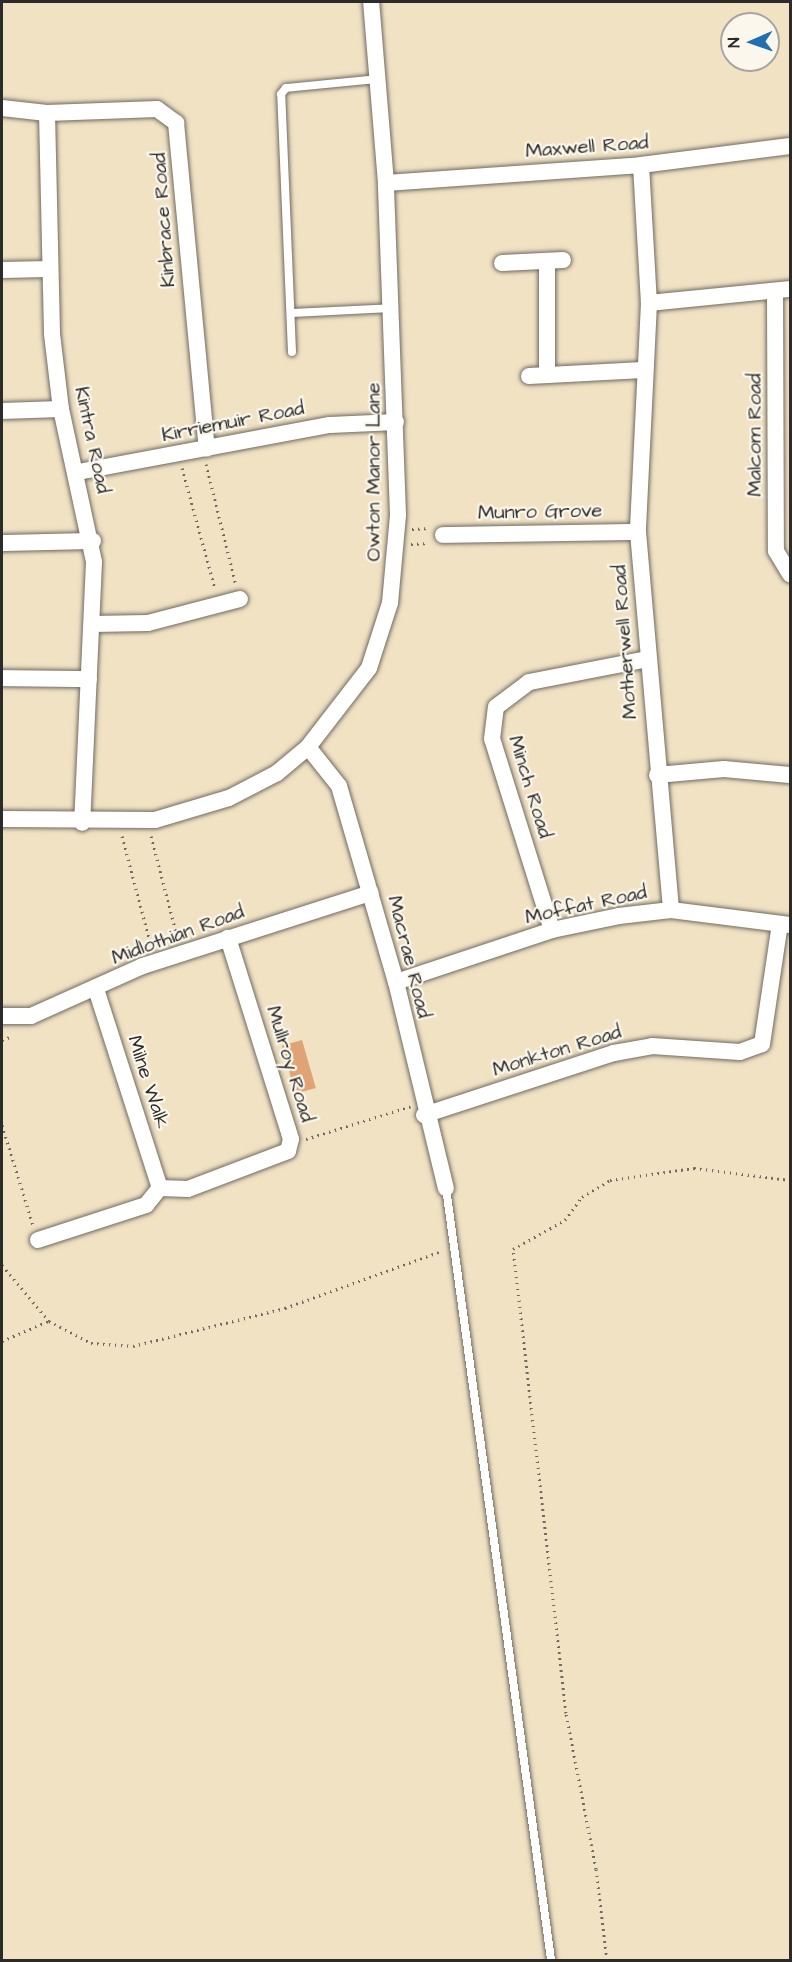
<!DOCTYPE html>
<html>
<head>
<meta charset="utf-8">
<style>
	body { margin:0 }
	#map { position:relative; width:792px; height:1962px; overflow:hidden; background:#f1e2c4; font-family:"Architects Daughter",sans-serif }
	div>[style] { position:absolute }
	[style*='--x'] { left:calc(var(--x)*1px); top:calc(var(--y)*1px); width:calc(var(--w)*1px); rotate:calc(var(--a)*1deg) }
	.building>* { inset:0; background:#dfa376; transform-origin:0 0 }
	.path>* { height:3px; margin-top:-1.5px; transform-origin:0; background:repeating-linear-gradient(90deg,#706b61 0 1.5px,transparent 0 6px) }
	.roads { filter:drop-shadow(0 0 2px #706b61) drop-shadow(0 0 2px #706b61) }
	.service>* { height:8px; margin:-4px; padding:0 4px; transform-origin:4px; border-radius:4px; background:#fff }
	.minor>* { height:16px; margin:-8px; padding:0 8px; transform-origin:8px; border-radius:8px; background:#fff }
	span { translate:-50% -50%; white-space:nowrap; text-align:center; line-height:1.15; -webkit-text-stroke:4.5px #fbf7ec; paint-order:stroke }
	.street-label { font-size:20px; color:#2b2b2b }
	.frame { position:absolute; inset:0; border:3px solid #2b2b2b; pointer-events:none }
	.north { position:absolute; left:720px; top:12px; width:60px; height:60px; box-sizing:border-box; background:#fbf7ec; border:2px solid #a8a59f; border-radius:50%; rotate:268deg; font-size:16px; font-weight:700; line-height:24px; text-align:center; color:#2b2b2b }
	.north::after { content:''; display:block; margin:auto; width:21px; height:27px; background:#1f6fb2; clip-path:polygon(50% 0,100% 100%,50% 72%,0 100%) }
</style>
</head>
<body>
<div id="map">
	<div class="building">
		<i style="left:302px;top:1040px;width:50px;height:21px;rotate:74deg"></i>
	</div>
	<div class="path">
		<i style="--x:206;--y:464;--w:125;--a:76.1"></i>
		<i style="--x:182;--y:468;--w:125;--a:74.7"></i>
		<i style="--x:412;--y:529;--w:17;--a:-3"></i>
		<i style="--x:411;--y:544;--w:17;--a:-3"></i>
		<i style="--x:122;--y:836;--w:114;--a:75.2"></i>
		<i style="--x:151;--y:836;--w:107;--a:75.4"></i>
		<i style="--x:2;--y:1040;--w:9;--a:-21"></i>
		<i style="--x:2;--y:1125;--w:105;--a:72.8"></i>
		<i style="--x:306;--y:1139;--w:110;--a:-17.4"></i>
		<i style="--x:2;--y:1265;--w:73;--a:50"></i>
		<i style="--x:49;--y:1321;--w:47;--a:27.6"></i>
		<i style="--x:91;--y:1343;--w:42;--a:4.1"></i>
		<i style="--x:133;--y:1346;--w:157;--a:-14"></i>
		<i style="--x:285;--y:1308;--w:167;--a:-20"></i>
		<i style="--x:2;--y:1341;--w:51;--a:-23.1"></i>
		<i style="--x:607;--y:1960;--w:92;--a:-96.9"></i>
		<i style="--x:596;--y:1869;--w:159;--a:-100.9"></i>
		<i style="--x:566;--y:1713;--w:467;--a:-96.5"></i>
		<i style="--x:513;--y:1249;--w:60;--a:-29.1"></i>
		<i style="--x:565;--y:1220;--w:29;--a:-54"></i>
		<i style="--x:582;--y:1197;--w:33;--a:-31"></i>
		<i style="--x:610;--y:1180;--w:85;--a:-8.1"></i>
		<i style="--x:694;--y:1168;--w:97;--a:7.1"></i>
	</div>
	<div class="roads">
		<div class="service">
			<i style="--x:291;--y:313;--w:101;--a:-2.8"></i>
			<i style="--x:292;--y:352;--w:258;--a:-92.4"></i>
			<i style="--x:281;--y:94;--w:8;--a:-50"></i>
			<i style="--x:286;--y:88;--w:92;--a:-5.6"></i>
			<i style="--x:446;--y:1188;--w:779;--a:82.25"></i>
		</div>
		<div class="minor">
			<i style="--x:2;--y:108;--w:45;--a:6.3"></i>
			<i style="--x:47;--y:113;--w:110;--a:-2.1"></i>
			<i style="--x:157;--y:109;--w:24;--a:36"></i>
			<i style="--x:176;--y:123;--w:327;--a:84.6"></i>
			<i style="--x:47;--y:113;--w:221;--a:88.7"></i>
			<i style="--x:52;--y:334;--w:76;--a:83.2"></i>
			<i style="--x:61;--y:409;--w:157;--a:77.8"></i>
			<i style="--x:94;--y:562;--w:261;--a:92.6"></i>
			<i style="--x:641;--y:165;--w:138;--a:86.7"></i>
			<i style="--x:649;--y:303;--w:229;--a:92.8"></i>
			<i style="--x:638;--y:532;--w:379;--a:85"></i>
			<i style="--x:386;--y:183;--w:256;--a:-4"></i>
			<i style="--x:641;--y:165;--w:150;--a:-7.3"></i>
			<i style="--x:547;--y:261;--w:114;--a:90"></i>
			<i style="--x:502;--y:263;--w:61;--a:-2.8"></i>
			<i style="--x:2;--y:270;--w:47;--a:-1.2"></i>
			<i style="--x:775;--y:291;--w:260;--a:89.8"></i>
			<i style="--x:776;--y:551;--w:27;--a:59"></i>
			<i style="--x:649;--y:303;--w:142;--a:-5.7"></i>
			<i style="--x:529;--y:376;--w:114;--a:-3"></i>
			<i style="--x:2;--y:411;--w:59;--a:-1.9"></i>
			<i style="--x:78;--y:472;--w:256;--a:-10.6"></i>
			<i style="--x:330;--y:425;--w:66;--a:-2.6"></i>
			<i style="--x:443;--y:535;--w:195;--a:-0.9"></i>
			<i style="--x:2;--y:543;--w:91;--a:-1.3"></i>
			<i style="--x:92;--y:624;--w:56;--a:-1"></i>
			<i style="--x:148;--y:623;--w:95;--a:-14.6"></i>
			<i style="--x:2;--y:678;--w:87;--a:0.7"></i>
			<i style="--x:308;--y:747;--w:50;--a:51.5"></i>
			<i style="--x:339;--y:786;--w:204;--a:73.8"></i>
			<i style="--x:396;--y:982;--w:212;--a:76.4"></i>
			<i style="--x:657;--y:775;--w:67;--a:-5.1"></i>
			<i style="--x:724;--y:769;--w:66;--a:5.2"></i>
			<i style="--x:2;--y:819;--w:153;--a:0.4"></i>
			<i style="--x:155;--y:820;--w:77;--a:-16.6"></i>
			<i style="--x:229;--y:798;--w:54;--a:-27.5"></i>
			<i style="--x:277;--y:773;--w:40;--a:-40"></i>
			<i style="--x:308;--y:747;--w:100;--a:-52.3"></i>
			<i style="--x:369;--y:668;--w:68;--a:-72.1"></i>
			<i style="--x:390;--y:603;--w:88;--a:-84.8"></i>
			<i style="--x:398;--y:515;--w:332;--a:-92.1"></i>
			<i style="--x:386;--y:183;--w:182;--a:-94.7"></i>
			<i style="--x:552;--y:930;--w:200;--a:-107.4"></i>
			<i style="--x:492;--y:739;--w:32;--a:-83"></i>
			<i style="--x:496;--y:707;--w:41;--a:-37.1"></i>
			<i style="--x:529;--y:682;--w:120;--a:-11"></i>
			<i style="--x:396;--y:982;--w:164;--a:-18.4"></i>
			<i style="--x:552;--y:930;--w:68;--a:-11.8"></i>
			<i style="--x:619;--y:916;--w:52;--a:-6.6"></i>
			<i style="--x:671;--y:910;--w:120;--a:7.2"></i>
			<i style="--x:96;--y:989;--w:209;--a:72.2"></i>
			<i style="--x:2;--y:1016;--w:29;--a:0"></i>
			<i style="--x:31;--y:1016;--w:123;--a:-24.1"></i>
			<i style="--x:143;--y:966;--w:239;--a:-17.8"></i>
			<i style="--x:424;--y:1115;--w:200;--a:-18.1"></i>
			<i style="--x:614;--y:1053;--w:39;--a:-10"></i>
			<i style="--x:652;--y:1046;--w:88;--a:3.9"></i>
			<i style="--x:740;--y:1052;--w:23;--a:-20"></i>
			<i style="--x:762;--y:1044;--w:121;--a:-81.5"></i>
			<i style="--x:38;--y:1240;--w:114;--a:-18"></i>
			<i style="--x:146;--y:1205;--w:22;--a:-51"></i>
			<i style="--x:160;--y:1188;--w:28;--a:2"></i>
			<i style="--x:188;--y:1189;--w:107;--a:-20.8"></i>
			<i style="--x:288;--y:1151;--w:12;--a:-76"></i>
			<i style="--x:291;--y:1139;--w:211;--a:-107.4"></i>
		</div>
	</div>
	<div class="street-label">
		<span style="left:587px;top:147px;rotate:-4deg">Maxwell Road</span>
		<span style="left:164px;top:220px;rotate:-94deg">Kinbrace Road</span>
		<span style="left:233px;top:422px;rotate:-11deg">Kirriemuir Road</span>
		<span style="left:755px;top:435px;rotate:-90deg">Malcom Road</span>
		<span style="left:92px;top:440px;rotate:78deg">Kintra Road</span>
		<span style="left:374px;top:472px;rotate:-90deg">Owton Manor Lane</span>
		<span style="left:540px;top:512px;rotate:-1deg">Munro Grove</span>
		<span style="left:625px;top:642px;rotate:-94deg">Motherwell Road</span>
		<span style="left:530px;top:787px;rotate:73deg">Minch Road</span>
		<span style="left:586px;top:905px;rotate:-12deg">Moffat Road</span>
		<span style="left:178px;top:935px;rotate:-20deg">Midlothian Road</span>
		<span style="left:409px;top:957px;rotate:76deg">Macrae Road</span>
		<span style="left:557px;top:1051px;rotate:-17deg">Monkton Road</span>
		<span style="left:290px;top:1064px;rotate:73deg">Mullroy Road</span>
		<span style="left:148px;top:1082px;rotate:72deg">Milne Walk</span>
	</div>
	<div class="frame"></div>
	<div class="north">N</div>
</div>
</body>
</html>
